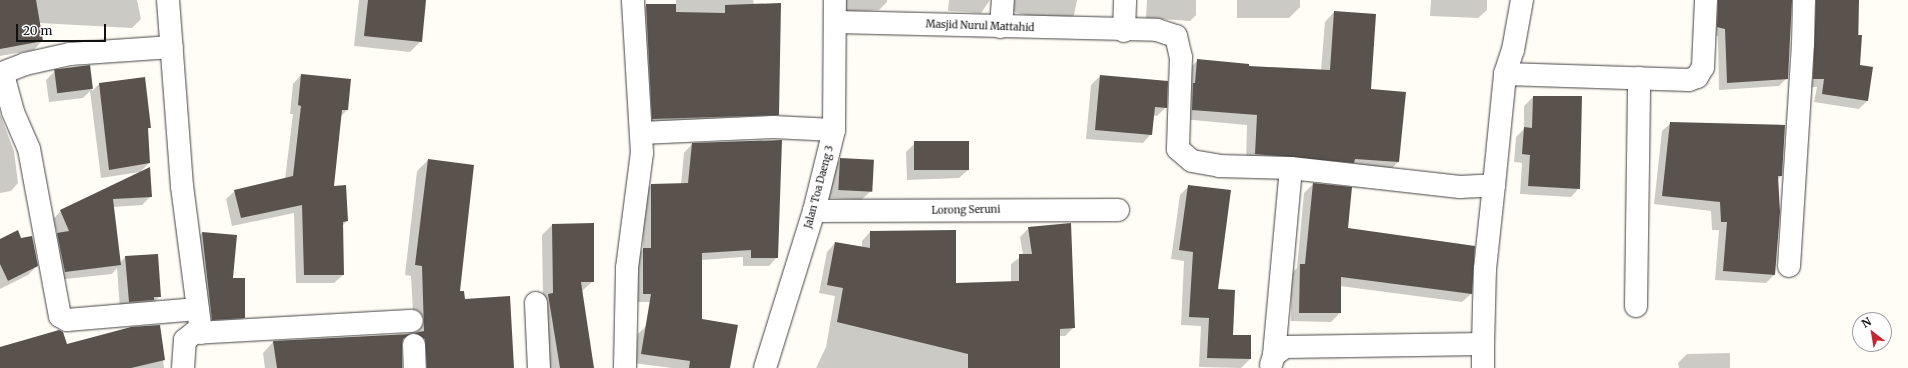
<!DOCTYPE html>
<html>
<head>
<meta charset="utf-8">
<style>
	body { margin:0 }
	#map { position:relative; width:1908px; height:368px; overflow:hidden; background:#fffdf5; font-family:Merriweather,serif }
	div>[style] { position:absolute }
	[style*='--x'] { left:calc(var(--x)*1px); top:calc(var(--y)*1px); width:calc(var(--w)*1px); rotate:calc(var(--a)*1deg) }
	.shadow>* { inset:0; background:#0003 }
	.building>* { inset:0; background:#5a524d; transform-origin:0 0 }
	.roads { filter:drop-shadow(0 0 1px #444) drop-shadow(0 0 1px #444) }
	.minor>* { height:22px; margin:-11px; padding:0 11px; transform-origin:11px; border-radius:11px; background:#fff }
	span { translate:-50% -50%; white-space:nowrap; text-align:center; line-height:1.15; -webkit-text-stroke:4px #fff; paint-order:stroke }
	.street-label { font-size:10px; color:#111 }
	.north { position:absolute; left:1852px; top:312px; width:40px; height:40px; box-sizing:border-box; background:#fff; border:1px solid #a0a0a0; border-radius:50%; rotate:329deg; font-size:11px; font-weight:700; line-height:16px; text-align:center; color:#111 }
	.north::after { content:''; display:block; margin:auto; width:14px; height:18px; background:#c4262e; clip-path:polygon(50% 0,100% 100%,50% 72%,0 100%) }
	.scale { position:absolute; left:16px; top:24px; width:90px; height:18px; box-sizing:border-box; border:2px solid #111; border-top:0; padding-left:5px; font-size:12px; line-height:14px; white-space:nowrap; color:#111; -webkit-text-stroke:3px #fff; paint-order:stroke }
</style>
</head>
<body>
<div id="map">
	<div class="shadow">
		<i style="clip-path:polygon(0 0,137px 0,141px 19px,132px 28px,39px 23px,42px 41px,34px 50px,0 56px)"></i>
		<i style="clip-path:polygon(359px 0,425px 0,421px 41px,410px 52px,354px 46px)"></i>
		<i style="clip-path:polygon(676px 0,753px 0,778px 114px,770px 123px,645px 126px,638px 14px,646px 5px,676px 5px)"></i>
		<i style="clip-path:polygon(834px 0,887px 0,887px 2px,879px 10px,839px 13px)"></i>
		<i style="clip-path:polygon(949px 0,990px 0,981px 13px,948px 11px)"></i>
		<i style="clip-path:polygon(1003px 0,1077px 0,1074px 15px,1066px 23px,1008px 11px)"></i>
		<i style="clip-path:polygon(1147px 0,1196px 0,1196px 15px,1190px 21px,1146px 18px)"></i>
		<i style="clip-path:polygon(1237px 0,1300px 0,1300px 7px,1289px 18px,1237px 18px)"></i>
		<i style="clip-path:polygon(1431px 0,1487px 0,1487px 10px,1478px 18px,1430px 16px)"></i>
		<i style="clip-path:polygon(1707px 0,1791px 0,1787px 78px,1779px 86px,1719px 90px,1718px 36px,1710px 34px)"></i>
		<i style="clip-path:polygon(1805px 0,1859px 0,1859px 66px,1872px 68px,1867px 101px,1859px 109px,1814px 102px,1817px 87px,1806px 87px)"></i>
		<i style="clip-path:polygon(1334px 12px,1370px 90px,1398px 162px,1388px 172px,1246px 164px,1247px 125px,1182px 119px,1188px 70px,1198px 60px,1248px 67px,1321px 70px,1325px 22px)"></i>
		<i style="clip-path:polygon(89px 66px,92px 91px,99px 84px,144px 78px,150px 127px,147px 130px,149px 163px,140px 172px,101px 178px,90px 91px,83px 98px,49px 102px,46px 80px,55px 71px)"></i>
		<i style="clip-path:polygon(301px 75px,347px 110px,341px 116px,333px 187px,347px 221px,342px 226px,343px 275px,334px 283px,296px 283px,294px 213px,232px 226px,226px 199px,235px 191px,285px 179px,293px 114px,290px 114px,293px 84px)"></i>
		<i style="clip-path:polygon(1100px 76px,1166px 107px,1157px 116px,1153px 115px,1151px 134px,1143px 143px,1086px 139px,1091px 85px)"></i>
		<i style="clip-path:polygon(1533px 97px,1581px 97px,1579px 188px,1571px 197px,1520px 194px,1522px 163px,1514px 162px,1516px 137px,1524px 129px,1524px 106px)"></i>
		<i style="clip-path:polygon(0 114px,14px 151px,18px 183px,11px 191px,0 193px)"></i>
		<i style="clip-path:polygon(1671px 123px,1781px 176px,1777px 180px,1774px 275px,1766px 283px,1715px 280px,1719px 230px,1712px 230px,1711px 211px,1654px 204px,1662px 131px)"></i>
		<i style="clip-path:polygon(915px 143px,968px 170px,959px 178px,907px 180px,906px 152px)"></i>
		<i style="clip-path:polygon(692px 144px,777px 257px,769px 266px,743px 266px,743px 257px,701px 260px,652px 302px,635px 302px,635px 257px,643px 249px,643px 194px,651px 185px,681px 184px,684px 153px)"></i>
		<i style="clip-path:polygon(841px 159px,870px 192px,861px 200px,829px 198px,832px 168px)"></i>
		<i style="clip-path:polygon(428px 160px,459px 292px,513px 368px,416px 368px,411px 276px,405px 275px,417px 171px)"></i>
		<i style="clip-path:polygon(149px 169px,151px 196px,142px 205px,113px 207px,120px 263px,125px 257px,160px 296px,151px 305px,120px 310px,117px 268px,112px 274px,56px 280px,49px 242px,58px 234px,52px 220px,61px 211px)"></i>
		<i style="clip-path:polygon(1313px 184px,1347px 229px,1474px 247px,1471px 294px,1462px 302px,1340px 286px,1340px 313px,1331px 322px,1291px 321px,1291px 274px,1297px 268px,1304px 193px)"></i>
		<i style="clip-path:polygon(1189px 186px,1232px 336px,1250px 336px,1250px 359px,1241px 368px,1199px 367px,1201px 326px,1181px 325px,1184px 261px,1171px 259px,1180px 195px)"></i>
		<i style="clip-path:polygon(552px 225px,593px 281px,581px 292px,593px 368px,548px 368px,543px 300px,542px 235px)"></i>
		<i style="clip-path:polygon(1029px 228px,1074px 327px,1065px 336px,1059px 336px,1059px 368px,816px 368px,826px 347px,835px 296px,819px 293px,827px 252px,835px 243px,862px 248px,862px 241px,870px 232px,955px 284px,1011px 282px,1011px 264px,1023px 255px,1020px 237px)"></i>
		<i style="clip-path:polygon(202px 233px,232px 279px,244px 317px,236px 326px,204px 328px,194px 241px)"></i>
		<i style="clip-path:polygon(21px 239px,37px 266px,28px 275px,0 289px,0 240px)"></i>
		<i style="clip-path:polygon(647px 325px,716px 368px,672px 368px,633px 363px,638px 334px)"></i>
		<i style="clip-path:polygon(159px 326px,164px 368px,0 368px,0 348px,66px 346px)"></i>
		<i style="clip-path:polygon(402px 340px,403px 368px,265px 368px,263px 353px,273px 342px)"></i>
		<i style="clip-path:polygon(1730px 353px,1730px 368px,1679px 368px,1678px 363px,1687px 354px)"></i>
	</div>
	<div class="building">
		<i style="clip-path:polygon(0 0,36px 0,43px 41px,0 49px)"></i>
		<i style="clip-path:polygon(368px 0,426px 0,422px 42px,364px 36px)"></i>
		<i style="clip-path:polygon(1718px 0,1792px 0,1788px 79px,1727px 83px,1725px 29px,1717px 27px)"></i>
		<i style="clip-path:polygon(1816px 0,1859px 0,1858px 35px,1862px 35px,1860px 65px,1873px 67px,1868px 101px,1822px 94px,1824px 79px,1813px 79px)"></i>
		<i style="clip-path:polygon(781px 3px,779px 115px,652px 119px,646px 4px,676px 4px,676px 12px,725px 13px,725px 5px)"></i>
		<i style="clip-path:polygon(1334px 11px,1376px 14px,1371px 89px,1406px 92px,1399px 162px,1355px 159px,1354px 163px,1255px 154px,1257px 115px,1192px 110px,1193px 83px,1195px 83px,1197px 59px,1249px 64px,1249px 66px,1330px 70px)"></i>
		<i style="left:90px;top:65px;width:24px;height:36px;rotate:83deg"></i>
		<i style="clip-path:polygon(301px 74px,351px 79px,348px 110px,342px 110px,334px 186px,346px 185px,348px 221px,343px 222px,344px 275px,304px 275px,302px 205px,241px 218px,234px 190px,293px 176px,301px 106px,298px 105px)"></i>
		<i style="clip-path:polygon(1100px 75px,1168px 81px,1167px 108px,1155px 107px,1152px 135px,1095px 130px)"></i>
		<i style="clip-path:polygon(145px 77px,151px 128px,148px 128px,150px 163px,109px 170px,99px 83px)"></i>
		<i style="clip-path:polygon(1533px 96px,1582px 96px,1580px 189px,1528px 186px,1530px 155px,1522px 154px,1524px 127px,1532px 128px)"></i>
		<i style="clip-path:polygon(1670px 122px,1785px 125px,1782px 176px,1778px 176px,1780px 212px,1775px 275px,1723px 271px,1727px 222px,1721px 222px,1720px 202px,1662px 196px)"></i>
		<i style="clip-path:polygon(782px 140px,778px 258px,751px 258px,751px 250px,702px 253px,702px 319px,738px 325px,730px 368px,689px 368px,690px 361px,641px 354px,651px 294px,643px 294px,643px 248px,651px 248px,651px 184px,688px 183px,692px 143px)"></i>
		<i style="left:969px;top:141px;width:29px;height:55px;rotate:90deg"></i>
		<i style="left:840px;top:158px;width:34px;height:32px;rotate:3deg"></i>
		<i style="clip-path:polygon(428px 159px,474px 165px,460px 291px,464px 291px,465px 299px,510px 296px,514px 368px,427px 368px,425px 339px,415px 333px,424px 331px,422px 266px,415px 265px)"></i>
		<i style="clip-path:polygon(150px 167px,152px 197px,113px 199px,121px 265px,65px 272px,57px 233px,69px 231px,60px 210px)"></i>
		<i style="clip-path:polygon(1313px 183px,1352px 187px,1348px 228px,1475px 246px,1472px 294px,1341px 277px,1341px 313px,1299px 313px,1300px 264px,1305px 264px)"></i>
		<i style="clip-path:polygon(1188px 185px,1231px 190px,1218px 289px,1235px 290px,1233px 335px,1251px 335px,1251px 359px,1207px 358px,1209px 318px,1189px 317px,1193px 252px,1179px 250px)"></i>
		<i style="clip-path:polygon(594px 223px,594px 282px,581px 282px,594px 368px,560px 368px,548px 294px,553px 293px,552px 224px)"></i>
		<i style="clip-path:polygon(1071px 223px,1075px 328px,1060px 329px,1060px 368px,968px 368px,968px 354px,837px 322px,843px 288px,827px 285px,835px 242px,870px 248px,870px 231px,956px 230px,956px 283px,1019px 281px,1019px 254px,1032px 254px,1028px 227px)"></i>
		<i style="clip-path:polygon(18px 230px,21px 238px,32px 236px,38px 266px,8px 281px,0 264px,0 239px)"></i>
		<i style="clip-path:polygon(202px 232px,237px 235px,233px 278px,245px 278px,245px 318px,212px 320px)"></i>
		<i style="clip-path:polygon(158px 254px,161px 297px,154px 297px,154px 300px,129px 302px,125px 256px)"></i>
		<i style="clip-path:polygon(160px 325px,165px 360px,131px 368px,0 368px,0 347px,59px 330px,63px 332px,67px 344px,131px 327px)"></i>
		<i style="clip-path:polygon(410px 334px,403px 339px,402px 345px,402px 368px,277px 368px,273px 341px)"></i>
	</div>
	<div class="roads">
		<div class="minor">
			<i style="--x:168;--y:0;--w:187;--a:85.7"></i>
			<i style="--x:182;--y:186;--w:148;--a:82.6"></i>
			<i style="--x:837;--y:22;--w:320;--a:1.4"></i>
			<i style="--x:1157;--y:30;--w:20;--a:18"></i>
			<i style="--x:1176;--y:36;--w:22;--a:77"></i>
			<i style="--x:1181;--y:57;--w:92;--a:91.9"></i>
			<i style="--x:1178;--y:149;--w:18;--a:41"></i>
			<i style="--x:1192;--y:161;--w:27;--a:10"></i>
			<i style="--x:1219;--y:166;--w:72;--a:1.6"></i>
			<i style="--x:1291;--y:168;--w:188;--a:95.2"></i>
			<i style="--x:1001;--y:27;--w:27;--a:-86"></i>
			<i style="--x:1124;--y:31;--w:31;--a:-88"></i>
			<i style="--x:2;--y:73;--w:25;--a:-21"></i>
			<i style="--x:25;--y:64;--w:46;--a:-12.5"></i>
			<i style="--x:70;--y:54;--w:102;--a:-3.9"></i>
			<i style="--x:0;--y:74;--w:9;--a:58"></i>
			<i style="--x:5;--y:82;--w:31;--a:75"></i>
			<i style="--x:13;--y:112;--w:40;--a:66.6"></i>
			<i style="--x:29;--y:149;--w:170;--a:79.5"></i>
			<i style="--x:60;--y:316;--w:8;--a:30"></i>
			<i style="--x:67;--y:320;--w:131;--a:-4.8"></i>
			<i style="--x:1505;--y:74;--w:184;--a:1.9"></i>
			<i style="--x:1689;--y:80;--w:9;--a:-21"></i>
			<i style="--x:1697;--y:77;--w:12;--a:-59"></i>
			<i style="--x:1703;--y:67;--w:67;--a:-87.4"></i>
			<i style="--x:641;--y:133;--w:132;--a:-2.6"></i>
			<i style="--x:773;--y:127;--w:61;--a:2.8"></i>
			<i style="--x:1291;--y:168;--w:170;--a:6.4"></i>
			<i style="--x:1460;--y:187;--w:34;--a:-3"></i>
			<i style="--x:1494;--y:185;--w:112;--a:-84.3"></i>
			<i style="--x:1505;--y:74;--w:25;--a:-72"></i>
			<i style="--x:1513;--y:50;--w:51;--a:-79.8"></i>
			<i style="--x:814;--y:211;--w:304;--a:-0.2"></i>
			<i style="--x:1789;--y:266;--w:222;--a:-86.4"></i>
			<i style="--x:1803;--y:44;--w:44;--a:-88.7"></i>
			<i style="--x:536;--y:303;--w:65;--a:87.4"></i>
			<i style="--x:1636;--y:306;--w:228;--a:-89.2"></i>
			<i style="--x:1483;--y:344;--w:75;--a:-88.5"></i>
			<i style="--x:1485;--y:269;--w:84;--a:-83.9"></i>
			<i style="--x:414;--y:345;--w:23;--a:88"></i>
			<i style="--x:1271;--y:365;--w:10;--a:-73"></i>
			<i style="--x:1274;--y:355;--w:14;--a:-36"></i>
			<i style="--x:1285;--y:347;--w:198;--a:-0.9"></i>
			<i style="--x:1483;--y:344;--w:24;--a:90"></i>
			<i style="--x:625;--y:367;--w:99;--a:-88.8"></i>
			<i style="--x:627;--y:268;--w:116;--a:-82.6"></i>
			<i style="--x:642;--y:153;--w:153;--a:-93.4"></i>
			<i style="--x:183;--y:368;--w:28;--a:-86"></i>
			<i style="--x:185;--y:340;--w:11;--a:-38"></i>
			<i style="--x:194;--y:333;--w:218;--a:-3.2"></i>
			<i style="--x:765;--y:368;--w:164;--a:-72.7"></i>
			<i style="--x:814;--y:211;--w:83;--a:-76.1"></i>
			<i style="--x:834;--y:130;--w:130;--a:-89.6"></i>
		</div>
	</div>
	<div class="street-label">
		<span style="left:980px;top:26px;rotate:2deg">Masjid Nurul Mattahid</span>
		<span style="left:819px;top:187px;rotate:-75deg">Jalan Toa Daeng 3</span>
		<span style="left:966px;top:210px;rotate:-1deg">Lorong Seruni</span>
	</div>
	<div class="north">N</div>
	<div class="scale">20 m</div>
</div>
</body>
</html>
